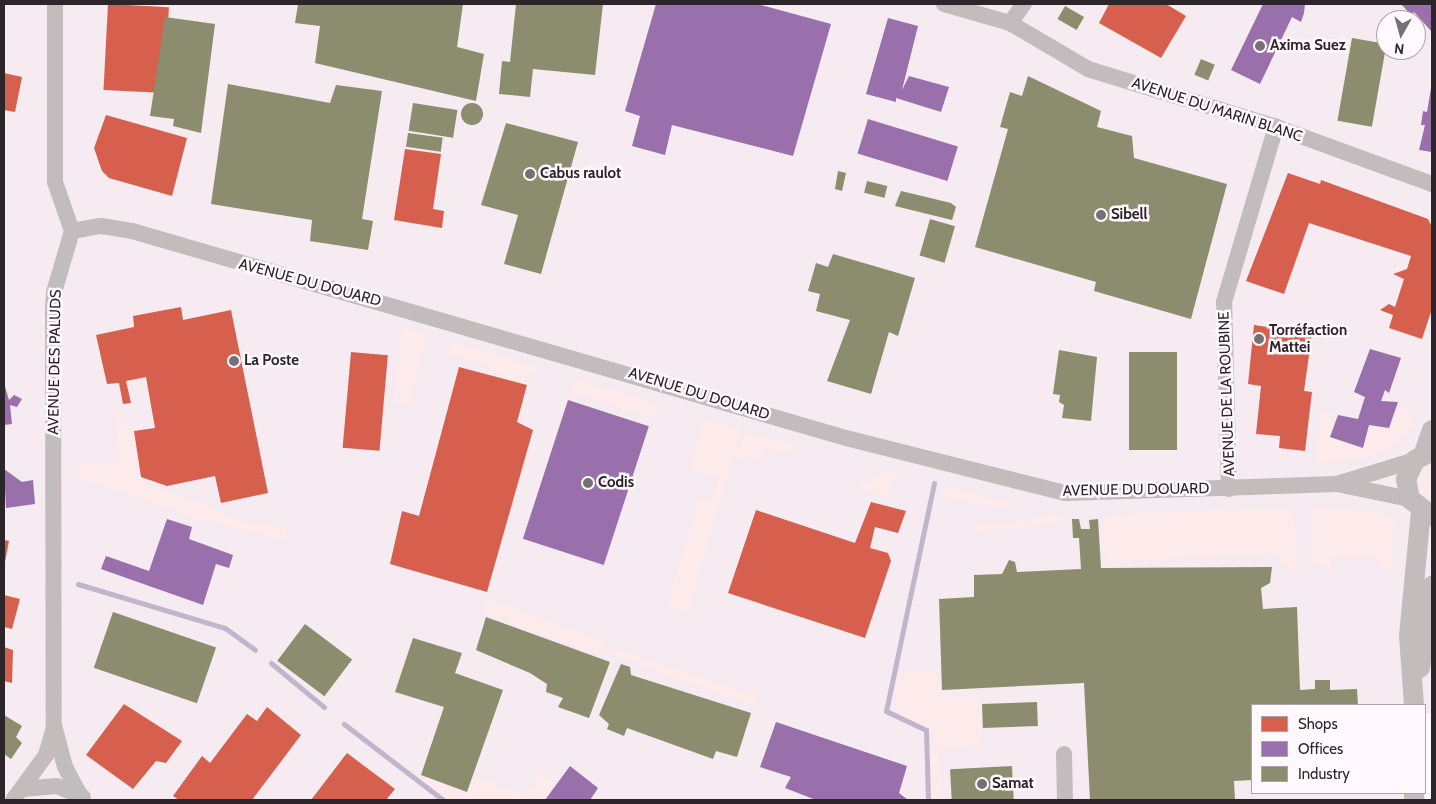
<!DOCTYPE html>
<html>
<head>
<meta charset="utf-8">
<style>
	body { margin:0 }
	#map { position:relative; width:1436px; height:804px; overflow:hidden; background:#fef9fc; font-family:Cabin,sans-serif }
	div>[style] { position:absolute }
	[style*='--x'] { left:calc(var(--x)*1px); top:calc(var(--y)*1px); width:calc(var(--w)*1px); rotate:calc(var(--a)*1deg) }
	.built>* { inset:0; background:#f5ebf1 }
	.green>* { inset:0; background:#fdeaea }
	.shops>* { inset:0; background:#d6604d; transform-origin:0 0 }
	.offices>* { inset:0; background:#9970ab; transform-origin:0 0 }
	.industry>* { inset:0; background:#8c8c6e; transform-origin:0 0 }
	.round { border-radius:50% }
	.stream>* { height:5px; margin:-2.5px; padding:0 2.5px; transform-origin:2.5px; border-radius:2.5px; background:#c1b5cc }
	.minor>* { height:16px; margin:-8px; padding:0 8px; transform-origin:8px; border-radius:8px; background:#c2bcbd }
	.tertiary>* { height:20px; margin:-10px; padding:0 10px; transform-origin:10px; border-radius:10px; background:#c2bcbd }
	.dots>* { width:14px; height:14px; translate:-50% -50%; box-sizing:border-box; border:2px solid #fff8fc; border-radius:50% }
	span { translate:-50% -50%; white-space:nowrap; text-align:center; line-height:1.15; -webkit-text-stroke:5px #fff8fc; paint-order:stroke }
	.poi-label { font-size:15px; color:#2c2529; font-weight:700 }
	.left { translate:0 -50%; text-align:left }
	.street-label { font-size:15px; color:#2c2529 }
	.frame { position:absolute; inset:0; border:5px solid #2c2529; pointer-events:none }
	.legend { position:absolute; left:1251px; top:704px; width:175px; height:90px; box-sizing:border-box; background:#fff8fc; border:1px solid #aba4a8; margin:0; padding:6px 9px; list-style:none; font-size:15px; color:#2c2529 }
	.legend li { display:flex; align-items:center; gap:10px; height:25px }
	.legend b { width:25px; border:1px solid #aba4a8 }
	.north { position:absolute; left:1376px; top:10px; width:50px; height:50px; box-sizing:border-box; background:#fff8fc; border:1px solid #aba4a8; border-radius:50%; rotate:187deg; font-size:14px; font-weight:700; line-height:20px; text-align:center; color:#2c2529 }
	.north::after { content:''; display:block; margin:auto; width:18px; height:22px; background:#766f73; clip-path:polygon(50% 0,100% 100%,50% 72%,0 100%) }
</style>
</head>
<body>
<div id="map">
	<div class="built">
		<i style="clip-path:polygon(evenodd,4px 4px,1432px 4px,1432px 713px,1426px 714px,1425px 800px,4px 800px,4px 4px,1386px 20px,1416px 20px,1416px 50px,1386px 50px,1386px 20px,4px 4px,1252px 705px,1425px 705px,1425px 793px,1252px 793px,1252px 705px)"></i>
	</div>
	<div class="green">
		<i style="clip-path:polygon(402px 327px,426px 334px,409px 403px,394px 403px)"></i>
		<i style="clip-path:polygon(452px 342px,538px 367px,537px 373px,530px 375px,527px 385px,505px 383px,506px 376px,490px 371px,491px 366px,448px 354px)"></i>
		<i style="clip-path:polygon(574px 378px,656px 405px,653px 417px,570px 392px)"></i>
		<i style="clip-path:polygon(1400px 408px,1410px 410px,1414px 425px,1396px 443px,1364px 458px,1314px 463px,1323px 411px,1335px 415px,1330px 437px,1363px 448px,1371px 425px,1390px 430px)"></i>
		<i style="clip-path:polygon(115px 415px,132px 429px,138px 479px,251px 524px,285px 527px,285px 540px,192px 517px,76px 476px,79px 463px,119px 466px)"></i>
		<i style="clip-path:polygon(704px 419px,742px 429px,735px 453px,746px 432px,793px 443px,792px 453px,766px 448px,759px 459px,733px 457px,688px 612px,667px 605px,699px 499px,712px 499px,718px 478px,690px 469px)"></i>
		<i style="clip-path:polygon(1432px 464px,1432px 500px,1421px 490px,1419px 479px)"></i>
		<i style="clip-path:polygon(897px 470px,887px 499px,857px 487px,886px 471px)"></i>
		<i style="clip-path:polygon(945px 485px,1015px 504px,998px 508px,939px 495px)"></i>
		<i style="clip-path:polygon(1319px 506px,1383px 513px,1395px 520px,1391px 570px,1381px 570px,1378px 556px,1331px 557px,1332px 571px,1319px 565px,1313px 559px,1312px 511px)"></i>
		<i style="clip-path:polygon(1281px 508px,1294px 514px,1295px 568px,1288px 570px,1275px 554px,1106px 561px,1104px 515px)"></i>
		<i style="clip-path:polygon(1050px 514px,1061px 514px,1061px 524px,973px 531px,974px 524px,1021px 523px)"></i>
		<i style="clip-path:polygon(488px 598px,605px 642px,598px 654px,482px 614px)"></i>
		<i style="clip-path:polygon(614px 648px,758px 697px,755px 706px,613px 655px)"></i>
		<i style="clip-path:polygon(899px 671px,938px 673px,939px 697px,980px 695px,982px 742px,939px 750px,943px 800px,931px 800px,929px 751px,938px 749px,932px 729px,899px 718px,894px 688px)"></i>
		<i style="clip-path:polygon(542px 773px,555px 782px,541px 800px,446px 800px,425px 785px,428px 779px,470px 794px,477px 775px,524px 797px)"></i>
	</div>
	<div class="shops">
		<i style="left:108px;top:4px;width:61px;height:86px;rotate:3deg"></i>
		<i style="clip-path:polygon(1109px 4px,1166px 4px,1186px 16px,1161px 58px,1099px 23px)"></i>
		<i style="clip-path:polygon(4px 73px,22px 77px,15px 112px,4px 110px)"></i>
		<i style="clip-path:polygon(106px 115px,187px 138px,172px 196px,109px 178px,102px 171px,94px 148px)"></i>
		<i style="clip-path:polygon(405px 149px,441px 154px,433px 209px,444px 211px,442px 228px,394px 220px)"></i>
		<i style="clip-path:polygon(1288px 173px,1320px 184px,1321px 180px,1428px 219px,1432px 227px,1432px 309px,1422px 339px,1389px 328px,1393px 315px,1380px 310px,1389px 304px,1395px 307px,1404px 279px,1393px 274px,1407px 269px,1411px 256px,1309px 223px,1284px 294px,1246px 281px)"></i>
		<i style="clip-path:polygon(181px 307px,183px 320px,231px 310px,268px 493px,221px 503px,215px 476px,167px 486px,141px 477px,134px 431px,155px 428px,146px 377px,126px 381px,131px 403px,123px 404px,119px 383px,107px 384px,96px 335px,134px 327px,133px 316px)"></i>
		<i style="clip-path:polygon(1254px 325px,1312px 334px,1304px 391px,1312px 392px,1305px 451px,1279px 448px,1280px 436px,1256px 434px,1261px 386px,1248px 384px)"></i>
		<i style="left:351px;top:352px;width:37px;height:96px;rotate:5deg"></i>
		<i style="clip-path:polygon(459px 367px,527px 385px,517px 422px,533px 430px,487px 592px,390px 564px,402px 511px,419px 516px)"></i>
		<i style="clip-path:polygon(871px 502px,906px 511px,898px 533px,875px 527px,870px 548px,888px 553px,891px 561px,865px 638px,728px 593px,756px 510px,855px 543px)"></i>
		<i style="clip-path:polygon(4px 540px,9px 541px,5px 562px,4px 561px)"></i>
		<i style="clip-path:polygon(4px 595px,20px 599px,12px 629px,4px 627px)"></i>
		<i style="clip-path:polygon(4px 647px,13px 650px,12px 683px,4px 681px)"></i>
		<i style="clip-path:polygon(124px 704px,182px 741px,166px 763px,156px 761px,133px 789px,86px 755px)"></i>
		<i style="clip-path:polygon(267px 707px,301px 735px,252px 800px,179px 800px,173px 796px,202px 756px,210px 763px,247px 714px,257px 721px)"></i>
		<i style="clip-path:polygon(347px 753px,395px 789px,386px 800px,311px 800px)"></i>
	</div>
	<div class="offices">
		<i style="clip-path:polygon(656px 4px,757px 4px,831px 24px,793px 156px,672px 125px,665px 155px,632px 146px,640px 116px,625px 111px)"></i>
		<i style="clip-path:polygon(1263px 4px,1305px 4px,1304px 13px,1301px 22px,1292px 17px,1260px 84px,1231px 70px)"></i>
		<i style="clip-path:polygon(1401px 4px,1432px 4px,1432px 32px,1414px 12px,1411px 15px)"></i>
		<i style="clip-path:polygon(888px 18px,918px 26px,902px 90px,909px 76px,949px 87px,941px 112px,896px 98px,896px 102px,866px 94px)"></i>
		<i style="clip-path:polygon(1431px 88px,1432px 88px,1432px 152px,1419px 150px,1425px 125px,1421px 125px,1423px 111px,1427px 112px)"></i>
		<i style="left:868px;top:119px;width:94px;height:36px;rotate:17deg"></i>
		<i style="clip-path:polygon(1370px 349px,1401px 358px,1389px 393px,1385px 390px,1381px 401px,1398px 402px,1389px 428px,1369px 425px,1363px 448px,1330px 437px,1338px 415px,1358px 419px,1365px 397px,1354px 392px)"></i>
		<i style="clip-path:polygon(4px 383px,9px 400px,14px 395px,22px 399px,17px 407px,10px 405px,12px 424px,4px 425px)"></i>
		<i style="left:568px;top:400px;width:85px;height:146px;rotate:18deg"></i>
		<i style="clip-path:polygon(4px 469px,22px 482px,33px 480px,35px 504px,6px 508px)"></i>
		<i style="clip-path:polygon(167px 519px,192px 527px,189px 539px,233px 555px,229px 568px,216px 564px,203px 605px,101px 569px,106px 556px,149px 571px)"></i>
		<i style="clip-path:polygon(776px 722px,907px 766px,899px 793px,908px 800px,816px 800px,785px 788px,791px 777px,760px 767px)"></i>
		<i style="clip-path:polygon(570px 766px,598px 788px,590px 800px,545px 800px)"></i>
	</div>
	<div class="industry">
		<i style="clip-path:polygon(298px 4px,463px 4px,457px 47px,484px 54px,476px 101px,315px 63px,320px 26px,295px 23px)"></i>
		<i style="clip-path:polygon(516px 4px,603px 4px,595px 75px,533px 69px,530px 97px,499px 94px,502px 61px,510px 62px)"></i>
		<i style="left:1065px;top:6px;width:22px;height:15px;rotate:30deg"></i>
		<i style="clip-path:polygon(165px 17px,215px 24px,201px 133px,173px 126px,174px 119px,150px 116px)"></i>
		<i style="left:1352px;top:38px;width:35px;height:84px;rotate:10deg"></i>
		<i style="left:1201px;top:59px;width:15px;height:17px;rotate:23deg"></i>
		<i style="clip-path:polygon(1028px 76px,1101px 111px,1097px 127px,1132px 136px,1134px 158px,1227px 184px,1191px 319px,1094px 291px,1096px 282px,975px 247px,1008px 129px,1000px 127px,1010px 92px,1022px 96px)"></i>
		<i style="clip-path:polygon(228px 84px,330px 103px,336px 85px,382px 91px,362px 219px,373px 221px,368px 250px,310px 241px,312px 220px,211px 204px)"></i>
		<i style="left:413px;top:103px;width:45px;height:28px;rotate:9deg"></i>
		<i class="round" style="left:461px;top:103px;width:22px;height:22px"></i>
		<i style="clip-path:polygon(506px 123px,578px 142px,541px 274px,504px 264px,518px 215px,481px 205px)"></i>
		<i style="left:408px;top:133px;width:35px;height:14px;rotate:8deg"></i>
		<i style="clip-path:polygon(838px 171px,846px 173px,842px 191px,835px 189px)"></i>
		<i style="left:867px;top:181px;width:21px;height:12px;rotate:14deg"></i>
		<i style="clip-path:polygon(901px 191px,951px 203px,956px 207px,952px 220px,895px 206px)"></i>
		<i style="left:930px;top:219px;width:26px;height:38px;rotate:16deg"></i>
		<i style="clip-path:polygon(833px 254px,915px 278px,898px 336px,889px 332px,871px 394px,827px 381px,850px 320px,816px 311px,820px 294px,808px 291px,816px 263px,828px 267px)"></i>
		<i style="clip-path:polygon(1059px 350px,1097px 357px,1091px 421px,1062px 418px,1064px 405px,1059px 402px,1060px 395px,1053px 394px)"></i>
		<i style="left:1129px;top:352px;width:48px;height:98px"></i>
		<i style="clip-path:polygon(1072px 519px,1079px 519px,1081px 529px,1090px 529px,1089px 520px,1098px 519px,1101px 568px,1272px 567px,1270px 583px,1261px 588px,1263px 609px,1297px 607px,1300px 690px,1315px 689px,1315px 680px,1330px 680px,1330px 690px,1357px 689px,1358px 705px,1252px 705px,1252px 780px,1234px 781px,1235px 800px,1090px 800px,1084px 683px,942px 690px,939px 599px,974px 597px,974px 575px,1002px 574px,1009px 560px,1015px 562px,1017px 572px,1081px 569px,1079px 538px,1073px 538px)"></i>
		<i style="left:113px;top:612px;width:109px;height:59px;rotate:19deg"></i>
		<i style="clip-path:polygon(486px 617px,610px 662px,589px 718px,558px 707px,563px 698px,546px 692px,547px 684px,530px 673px,476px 650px)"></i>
		<i style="left:305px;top:624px;width:59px;height:46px;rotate:37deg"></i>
		<i style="clip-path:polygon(413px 638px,462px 653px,455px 673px,503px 690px,467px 792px,421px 775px,444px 707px,395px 692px)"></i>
		<i style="clip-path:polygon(621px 664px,630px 667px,631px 675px,751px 713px,737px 757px,716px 751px,713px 759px,627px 728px,624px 736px,607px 729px,609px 724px,599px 715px)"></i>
		<i style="left:1037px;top:702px;width:24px;height:55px;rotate:88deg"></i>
		<i style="clip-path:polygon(4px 715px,22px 726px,16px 737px,22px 743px,11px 759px,4px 754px)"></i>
		<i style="left:1012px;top:766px;width:34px;height:62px;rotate:87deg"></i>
	</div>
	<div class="stream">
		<i style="--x:78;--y:584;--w:153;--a:16.7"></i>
		<i style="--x:225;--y:628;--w:37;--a:36"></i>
		<i style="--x:271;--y:663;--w:69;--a:39.7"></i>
		<i style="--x:344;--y:724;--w:125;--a:37.5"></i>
		<i style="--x:928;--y:800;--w:70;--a:-91.6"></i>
		<i style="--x:926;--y:730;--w:44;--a:-154.6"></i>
		<i style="--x:886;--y:711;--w:233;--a:-78.1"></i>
	</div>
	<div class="minor">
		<i style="--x:55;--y:4;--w:178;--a:90"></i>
		<i style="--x:55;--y:182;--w:52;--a:70.9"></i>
		<i style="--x:72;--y:231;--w:64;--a:106.4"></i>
		<i style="--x:54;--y:292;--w:22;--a:93"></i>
		<i style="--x:53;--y:314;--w:411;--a:89.9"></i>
		<i style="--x:54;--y:725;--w:43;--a:75.3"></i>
		<i style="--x:65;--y:767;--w:32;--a:62"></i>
		<i style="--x:944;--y:4;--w:69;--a:16.1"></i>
		<i style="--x:1010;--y:23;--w:24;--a:-54"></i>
		<i style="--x:1010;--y:23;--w:91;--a:30.5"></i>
		<i style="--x:1088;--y:69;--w:197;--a:17.1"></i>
		<i style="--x:1276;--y:127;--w:166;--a:20.1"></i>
		<i style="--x:72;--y:231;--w:29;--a:-10"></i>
		<i style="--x:101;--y:226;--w:31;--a:9"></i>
		<i style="--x:132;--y:231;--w:743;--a:16.17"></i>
		<i style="--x:846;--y:438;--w:226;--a:14.1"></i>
		<i style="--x:1065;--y:493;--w:272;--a:-1.9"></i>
		<i style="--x:1337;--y:484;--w:82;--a:-17.1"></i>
		<i style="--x:1337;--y:484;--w:75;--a:11.6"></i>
		<i style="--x:1229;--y:489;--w:187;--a:-91.5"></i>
		<i style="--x:1224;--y:302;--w:183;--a:-73.5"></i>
		<i style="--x:1064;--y:754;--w:46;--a:88.8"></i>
		<i style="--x:23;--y:789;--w:34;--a:-5"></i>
		<i style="--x:57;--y:786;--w:28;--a:23"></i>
		<i style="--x:13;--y:800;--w:56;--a:-53.7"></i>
		<i style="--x:46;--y:755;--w:29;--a:-74"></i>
	</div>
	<div class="tertiary">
		<i style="--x:1432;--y:451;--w:19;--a:152"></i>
		<i style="--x:1415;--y:460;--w:21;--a:115"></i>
		<i style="--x:1406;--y:479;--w:20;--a:79"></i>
		<i style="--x:1410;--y:499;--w:28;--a:38"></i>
		<i style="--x:1424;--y:453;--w:24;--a:-71"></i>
		<i style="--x:1420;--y:668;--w:83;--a:-81.7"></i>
		<i style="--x:1414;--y:705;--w:69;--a:-94.1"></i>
		<i style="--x:1409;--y:636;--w:125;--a:-84.5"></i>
		<i style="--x:1414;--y:800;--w:7;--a:-90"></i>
	</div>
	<div class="dots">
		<i style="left:1260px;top:46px;background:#766f73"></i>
		<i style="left:530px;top:174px;background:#766f73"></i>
		<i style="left:1101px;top:215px;background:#766f73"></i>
		<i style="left:1259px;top:339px;background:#766f73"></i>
		<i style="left:234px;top:361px;background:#766f73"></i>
		<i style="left:588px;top:483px;background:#766f73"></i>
		<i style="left:982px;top:784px;background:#766f73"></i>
	</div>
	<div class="poi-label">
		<span class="left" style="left:1270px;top:46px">Axima Suez</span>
		<span class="left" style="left:540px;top:174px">Cabus raulot</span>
		<span class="left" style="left:1111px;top:215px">Sibell</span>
		<span class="left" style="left:1269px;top:339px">Torréfaction<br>Mattei</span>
		<span class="left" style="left:244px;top:361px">La Poste</span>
		<span class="left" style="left:598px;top:483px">Codis</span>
		<span class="left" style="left:992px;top:784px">Samat</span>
	</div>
	<div class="street-label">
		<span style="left:1217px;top:110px;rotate:18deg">AVENUE DU MARIN BLANC</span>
		<span style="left:310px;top:283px;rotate:15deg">AVENUE DU DOUARD</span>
		<span style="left:55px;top:362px;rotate:-89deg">AVENUE DES PALUDS</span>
		<span style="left:699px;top:394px;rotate:17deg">AVENUE DU DOUARD</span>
		<span style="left:1227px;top:394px;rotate:-92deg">AVENUE DE LA ROUBINE</span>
		<span style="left:1136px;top:490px;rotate:-1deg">AVENUE DU DOUARD</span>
	</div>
	<div class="frame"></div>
	<ul class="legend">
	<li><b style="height:14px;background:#d6604d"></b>Shops</li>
	<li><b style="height:14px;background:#9970ab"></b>Offices</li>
	<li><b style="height:14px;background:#8c8c6e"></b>Industry</li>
	</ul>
	<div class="north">N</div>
</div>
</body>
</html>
